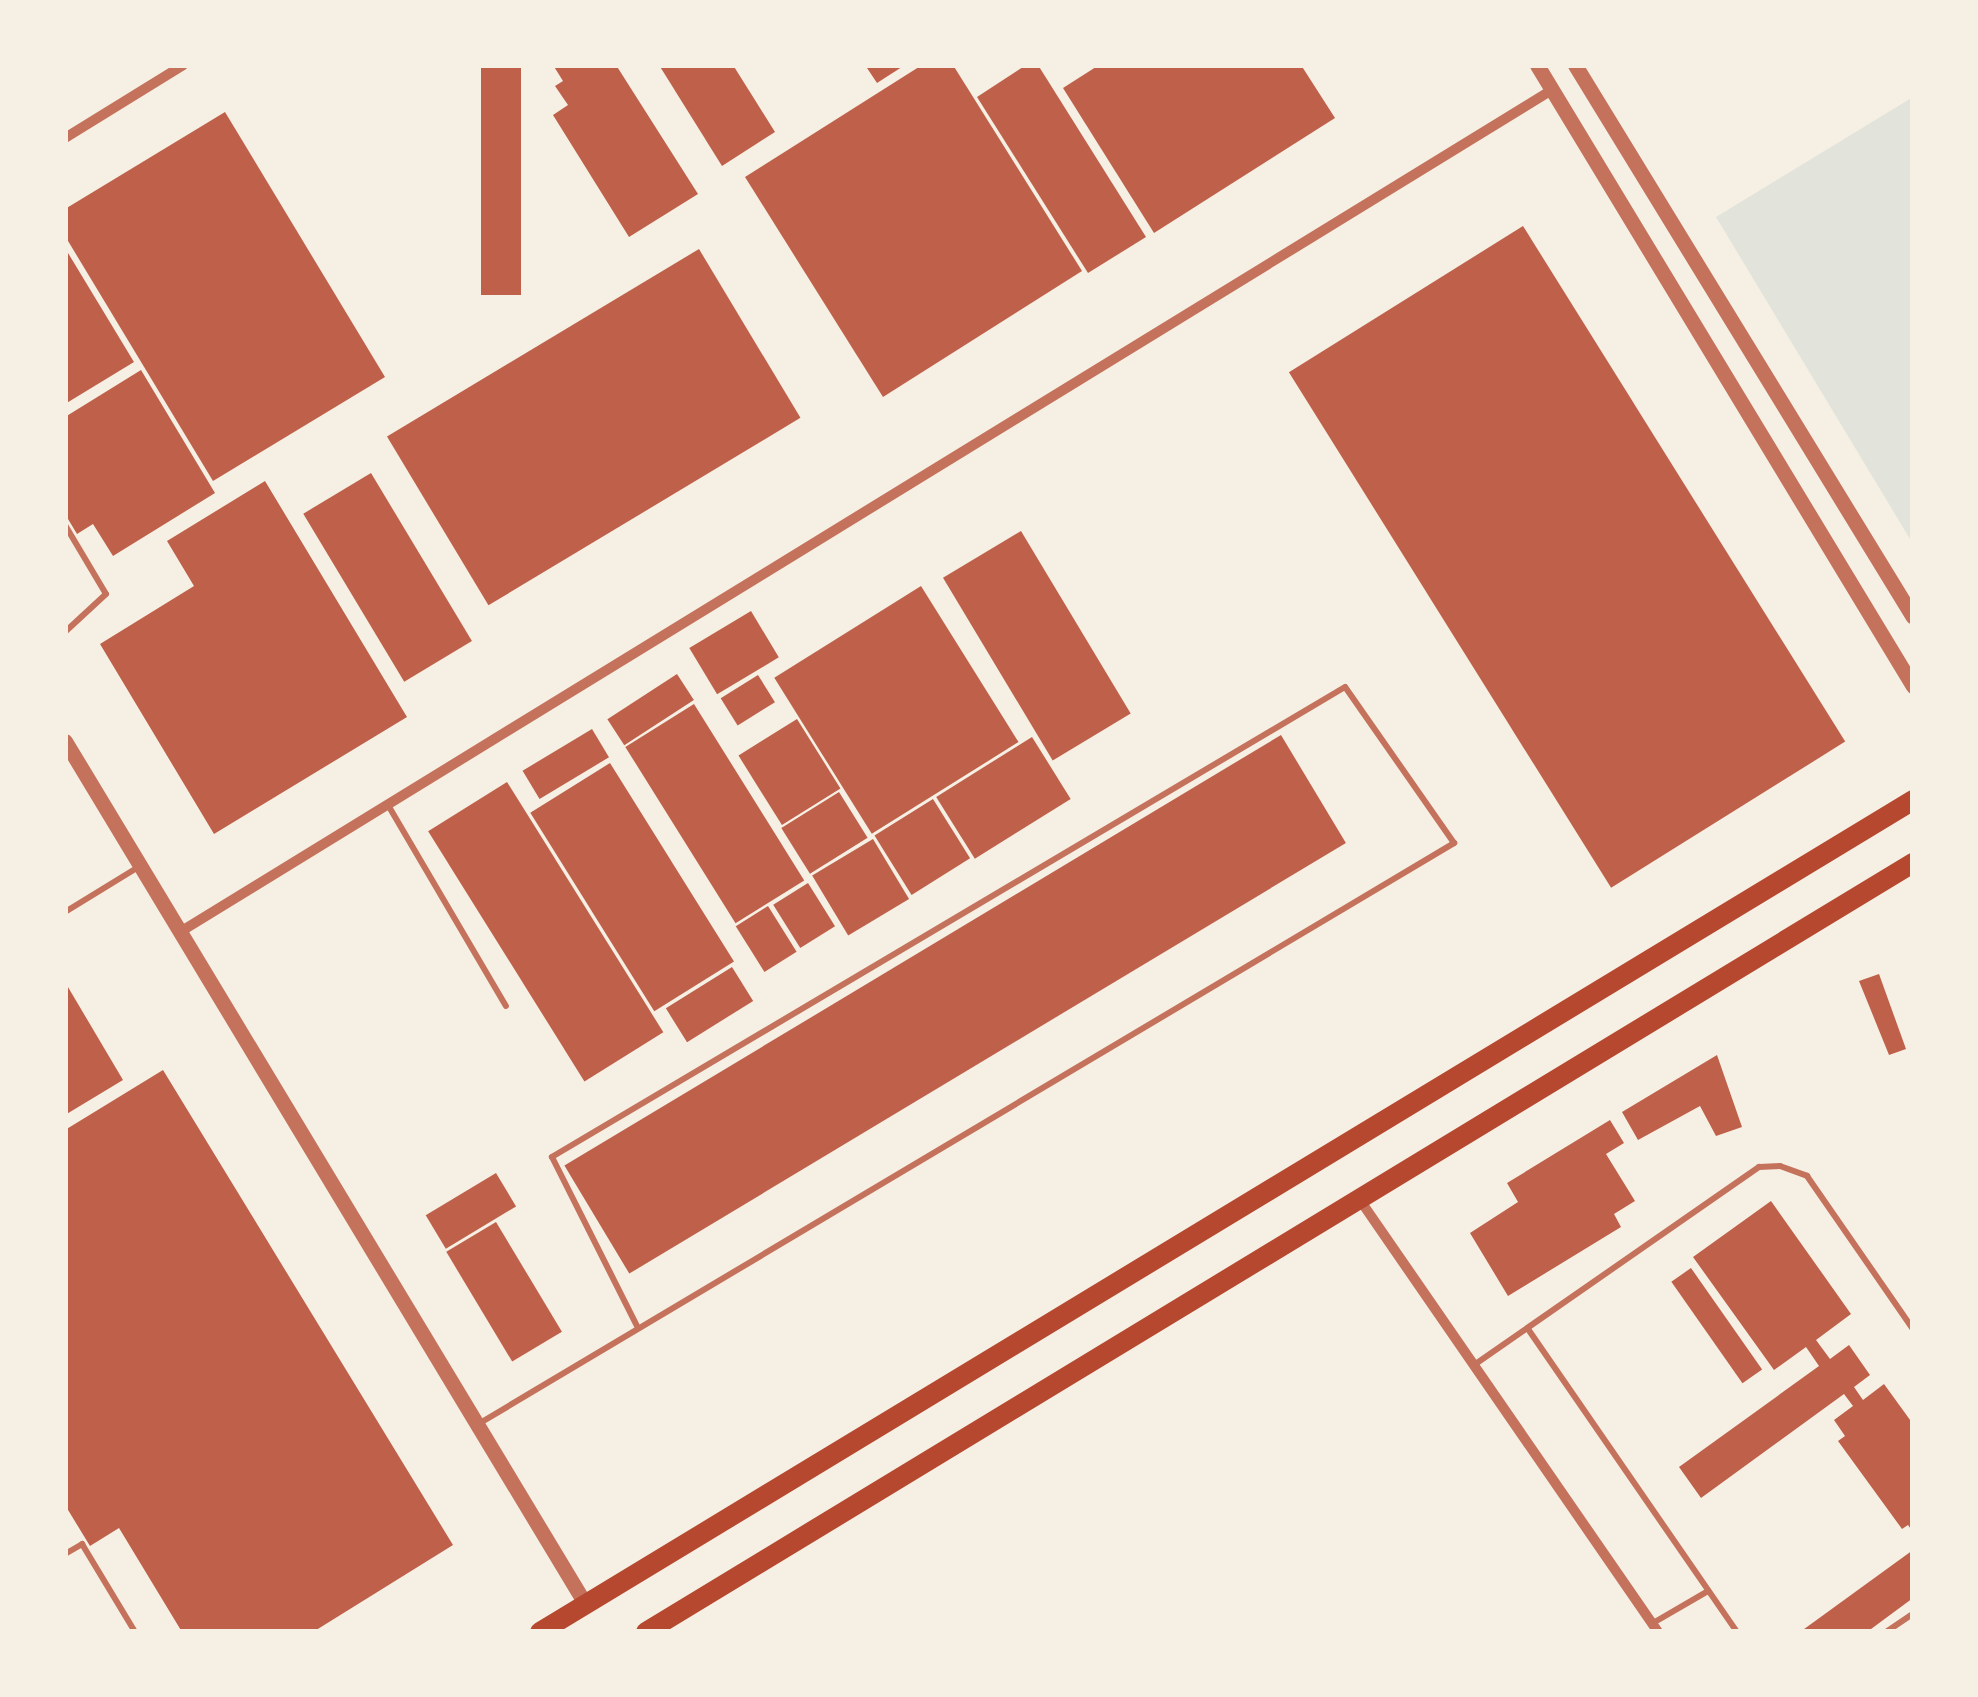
<!DOCTYPE html>
<html>
<head>
<meta charset="utf-8">
<style>
	body { margin:0 }
	#map { position:relative; width:1978px; height:1697px; overflow:hidden; background:#f6efe4; font-family:Helvetica,sans-serif }
	div>[style] { position:absolute }
	[style*='--x'] { left:calc(var(--x)*1px); top:calc(var(--y)*1px); width:calc(var(--w)*1px); rotate:calc(var(--a)*1deg) }
	.green>* { inset:0; background:#e2e4dc }
	.building>* { inset:0; background:#bf614a; transform-origin:0 0 }
	.service>* { height:6px; margin:-3px; padding:0 3px; transform-origin:3px; border-radius:3px; background:#c5725c }
	.minor>* { height:10px; margin:-5px; padding:0 5px; transform-origin:5px; border-radius:5px; background:#c5725c }
	.tertiary>* { height:15px; margin:-7.5px; padding:0 7.5px; transform-origin:7.5px; border-radius:7.5px; background:#c5725c }
	.primary>* { height:20px; margin:-10px; padding:0 10px; transform-origin:10px; border-radius:10px; background:#b5482f }
	span { translate:-50% -50%; white-space:nowrap; text-align:center; line-height:1.15; -webkit-text-stroke:8px #f6efe4; paint-order:stroke }
	.frame { position:absolute; inset:0; border:68px solid #f6efe4; pointer-events:none }
</style>
</head>
<body>
<div id="map">
	<div class="green">
		<i style="clip-path:polygon(1913px 97px,1913px 544px,1716px 217px)"></i>
	</div>
	<div class="building">
		<i style="left:481px;top:65px;width:40px;height:230px"></i>
		<i style="clip-path:polygon(553px 65px,616px 65px,698px 194px,629px 237px,553px 115px,568px 105px,555px 86px,563px 81px)"></i>
		<i style="clip-path:polygon(659px 65px,733px 65px,775px 132px,722px 166px)"></i>
		<i style="clip-path:polygon(865px 65px,905px 65px,877px 83px)"></i>
		<i style="clip-path:polygon(922px 65px,953px 65px,1082px 271px,883px 397px,745px 177px)"></i>
		<i style="clip-path:polygon(1026px 65px,1038px 65px,1146px 237px,1088px 273px,977px 97px)"></i>
		<i style="clip-path:polygon(1099px 65px,1301px 65px,1335px 118px,1154px 233px,1063px 88px)"></i>
		<i style="clip-path:polygon(225px 112px,385px 377px,213px 481px,65px 236px,65px 209px)"></i>
		<i style="left:1523px;top:226px;width:608px;height:276px;rotate:58deg"></i>
		<i style="clip-path:polygon(65px 248px,134px 362px,65px 404px)"></i>
		<i style="left:699px;top:249px;width:197px;height:364px;rotate:59deg"></i>
		<i style="clip-path:polygon(141px 370px,215px 493px,113px 556px,93px 524px,77px 534px,65px 514px,65px 417px)"></i>
		<i style="left:371px;top:473px;width:196px;height:79px;rotate:59deg"></i>
		<i style="clip-path:polygon(265px 481px,407px 717px,214px 834px,100px 644px,194px 586px,167px 541px)"></i>
		<i style="left:1021px;top:531px;width:213px;height:91px;rotate:59deg"></i>
		<i style="left:921px;top:586px;width:184px;height:173px;rotate:58deg"></i>
		<i style="left:751px;top:611px;width:54px;height:72px;rotate:59deg"></i>
		<i style="left:677px;top:674px;width:31px;height:83px;rotate:57deg"></i>
		<i style="left:758px;top:675px;width:32px;height:44px;rotate:58deg"></i>
		<i style="left:694px;top:704px;width:208px;height:81px;rotate:58deg"></i>
		<i style="left:797px;top:719px;width:82px;height:69px;rotate:58deg"></i>
		<i style="left:592px;top:729px;width:33px;height:81px;rotate:59deg"></i>
		<i style="left:1281px;top:735px;width:126px;height:836px;rotate:59deg"></i>
		<i style="left:1032px;top:737px;width:73px;height:113px;rotate:58deg"></i>
		<i style="left:610px;top:763px;width:234px;height:94px;rotate:58deg"></i>
		<i style="left:507px;top:782px;width:295px;height:93px;rotate:58deg"></i>
		<i style="left:839px;top:792px;width:54px;height:68px;rotate:58deg"></i>
		<i style="left:933px;top:799px;width:70px;height:69px;rotate:58deg"></i>
		<i style="left:873px;top:839px;width:70px;height:71px;rotate:59deg"></i>
		<i style="left:808px;top:883px;width:51px;height:41px;rotate:58deg"></i>
		<i style="left:768px;top:906px;width:54px;height:38px;rotate:58deg"></i>
		<i style="left:732px;top:967px;width:40px;height:78px;rotate:58deg"></i>
		<i style="clip-path:polygon(1879px 974px,1906px 1049px,1889px 1055px,1859px 981px)"></i>
		<i style="clip-path:polygon(65px 982px,123px 1080px,65px 1115px)"></i>
		<i style="clip-path:polygon(1717px 1055px,1742px 1127px,1716px 1136px,1700px 1106px,1638px 1140px,1622px 1112px)"></i>
		<i style="clip-path:polygon(163px 1070px,453px 1545px,313px 1632px,182px 1632px,119px 1528px,90px 1546px,65px 1505px,65px 1130px)"></i>
		<i style="clip-path:polygon(1610px 1120px,1624px 1143px,1606px 1154px,1635px 1201px,1614px 1214px,1621px 1227px,1508px 1296px,1470px 1233px,1518px 1202px,1507px 1183px)"></i>
		<i style="left:496px;top:1173px;width:39px;height:82px;rotate:59deg"></i>
		<i style="clip-path:polygon(1771px 1201px,1851px 1314px,1816px 1340px,1830px 1359px,1849px 1345px,1870px 1375px,1854px 1387px,1863px 1400px,1884px 1384px,1913px 1424px,1913px 1532px,1908px 1525px,1902px 1529px,1838px 1441px,1845px 1436px,1834px 1420px,1853px 1406px,1844px 1394px,1701px 1498px,1679px 1467px,1819px 1366px,1806px 1347px,1774px 1370px,1693px 1257px)"></i>
		<i style="left:496px;top:1222px;width:128px;height:58px;rotate:59deg"></i>
		<i style="left:1691px;top:1268px;width:124px;height:24px;rotate:55deg"></i>
		<i style="clip-path:polygon(1913px 1550px,1913px 1598px,1867px 1632px,1800px 1632px)"></i>
	</div>
	<div class="service">
		<i style="--x:65;--y:525;--w:80;--a:59.3"></i>
		<i style="--x:106;--y:594;--w:56;--a:137.2"></i>
		<i style="--x:388;--y:805;--w:233;--a:59.6"></i>
		<i style="--x:65;--y:912;--w:88;--a:-31.5"></i>
		<i style="--x:1528;--y:1329;--w:368;--a:55.4"></i>
		<i style="--x:1474;--y:1365;--w:347;--a:-34.8"></i>
		<i style="--x:1759;--y:1167;--w:21;--a:-3"></i>
		<i style="--x:1780;--y:1166;--w:29;--a:20"></i>
		<i style="--x:1807;--y:1176;--w:186;--a:55.3"></i>
		<i style="--x:480;--y:1423;--w:1134;--a:-30.77"></i>
		<i style="--x:1454;--y:843;--w:190;--a:-124.9"></i>
		<i style="--x:1345;--y:687;--w:922;--a:149.35"></i>
		<i style="--x:552;--y:1157;--w:189;--a:63.3"></i>
		<i style="--x:65;--y:1554;--w:20;--a:-30"></i>
		<i style="--x:82;--y:1544;--w:103;--a:58.9"></i>
		<i style="--x:1653;--y:1623;--w:64;--a:-30.2"></i>
		<i style="--x:1886;--y:1632;--w:32;--a:-34"></i>
	</div>
	<div class="minor">
		<i style="--x:65;--y:138;--w:139;--a:-31.7"></i>
		<i style="--x:180;--y:932;--w:1610;--a:-31.54"></i>
		<i style="--x:1360;--y:1200;--w:525;--a:55.4"></i>
	</div>
	<div class="tertiary">
		<i style="--x:1537;--y:65;--w:726;--a:58.81"></i>
		<i style="--x:1575;--y:65;--w:647;--a:58.52"></i>
		<i style="--x:65;--y:741;--w:1009;--a:58.91"></i>
	</div>
	<div class="primary">
		<i style="--x:540;--y:1632;--w:1605;--a:-31.21"></i>
		<i style="--x:646;--y:1632;--w:1482;--a:-31.26"></i>
	</div>
	<div class="frame"></div>
</div>
</body>
</html>
